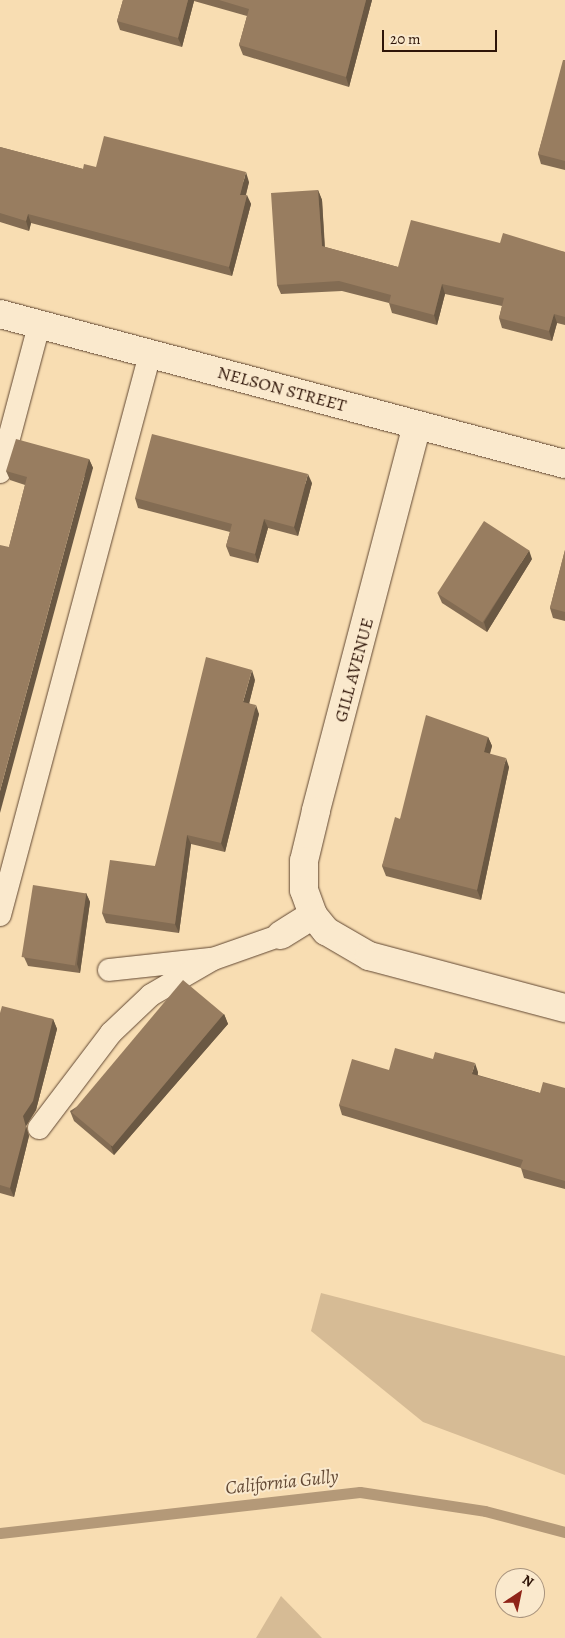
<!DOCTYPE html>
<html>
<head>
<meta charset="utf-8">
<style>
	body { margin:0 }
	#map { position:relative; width:565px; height:1638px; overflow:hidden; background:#f8ddb2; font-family:Alegreya,serif }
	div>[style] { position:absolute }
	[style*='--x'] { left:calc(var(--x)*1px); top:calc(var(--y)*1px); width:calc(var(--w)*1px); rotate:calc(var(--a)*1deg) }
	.green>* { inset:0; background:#d6bb95 }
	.stream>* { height:11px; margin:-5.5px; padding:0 5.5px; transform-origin:5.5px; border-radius:5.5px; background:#b49978 }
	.roads { filter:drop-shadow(0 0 1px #614732) drop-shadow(0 0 1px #614732) }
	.lane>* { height:22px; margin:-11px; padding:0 11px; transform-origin:11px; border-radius:11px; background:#fae9cd }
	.street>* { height:28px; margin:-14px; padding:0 14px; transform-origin:14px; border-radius:14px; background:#fae9cd }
	.secondary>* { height:28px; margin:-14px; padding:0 14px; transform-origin:14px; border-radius:14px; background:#fae9cd }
	.wall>* { inset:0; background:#836c53 }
	.shaded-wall>* { inset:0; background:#6a5843 }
	.building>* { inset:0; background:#987d60; transform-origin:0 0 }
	span { translate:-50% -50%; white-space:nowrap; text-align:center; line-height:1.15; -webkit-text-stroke:4px #fae9cd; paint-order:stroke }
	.street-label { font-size:18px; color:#2f1508 }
	.water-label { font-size:19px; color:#644a35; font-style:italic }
	.north { position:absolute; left:495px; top:1568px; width:50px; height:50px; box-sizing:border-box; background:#fae9cd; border:1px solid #a9947e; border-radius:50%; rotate:34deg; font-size:14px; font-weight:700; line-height:20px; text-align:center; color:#2f1508 }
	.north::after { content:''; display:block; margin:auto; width:18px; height:22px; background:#8f2418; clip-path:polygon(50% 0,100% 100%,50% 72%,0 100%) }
	.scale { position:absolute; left:382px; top:30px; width:115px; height:22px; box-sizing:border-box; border:2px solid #2f1508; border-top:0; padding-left:6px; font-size:15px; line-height:18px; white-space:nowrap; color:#2f1508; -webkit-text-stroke:4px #fae9cd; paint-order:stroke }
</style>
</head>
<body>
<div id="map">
	<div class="green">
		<i style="clip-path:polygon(321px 1293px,565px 1356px,565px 1475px,423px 1422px,311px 1331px)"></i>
		<i style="clip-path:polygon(281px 1596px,322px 1638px,256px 1638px)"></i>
	</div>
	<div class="stream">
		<i style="--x:0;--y:1533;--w:362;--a:-6.5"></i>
		<i style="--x:360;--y:1492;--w:126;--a:8.6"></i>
		<i style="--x:485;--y:1511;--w:83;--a:14.7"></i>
	</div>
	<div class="roads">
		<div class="lane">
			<i style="--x:0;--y:472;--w:152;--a:-75.1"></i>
			<i style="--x:0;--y:915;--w:581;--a:-75.03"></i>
			<i style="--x:109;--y:970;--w:102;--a:-6.2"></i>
			<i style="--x:39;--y:1128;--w:119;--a:-52.8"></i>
			<i style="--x:111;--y:1033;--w:55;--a:-43.5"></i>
			<i style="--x:151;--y:995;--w:72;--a:-30.1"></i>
			<i style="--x:213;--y:959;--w:72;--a:-19.4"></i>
		</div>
		<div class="street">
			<i style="--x:417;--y:425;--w:399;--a:104.7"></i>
			<i style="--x:316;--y:811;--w:51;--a:103.5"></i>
			<i style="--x:304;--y:861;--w:29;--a:90"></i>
			<i style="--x:304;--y:890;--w:27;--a:70"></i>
			<i style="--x:313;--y:915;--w:21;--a:51"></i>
			<i style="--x:326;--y:931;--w:50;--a:30.2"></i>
			<i style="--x:369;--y:956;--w:203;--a:14.9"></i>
			<i style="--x:281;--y:935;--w:38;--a:-32"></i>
		</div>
		<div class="secondary">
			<i style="--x:0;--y:314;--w:585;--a:14.87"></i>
		</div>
	</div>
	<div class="wall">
		<i style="clip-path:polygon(123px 0,372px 0,349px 87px,243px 55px,239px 45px,247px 16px,194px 1px,182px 47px,120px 30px,117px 21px)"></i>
		<i style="clip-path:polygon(565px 60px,565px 170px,541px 164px,538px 154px)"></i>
		<i style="clip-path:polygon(0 147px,83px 169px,249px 182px,246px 195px,251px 204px,232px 276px,31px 223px,29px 231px,0 222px)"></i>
		<i style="clip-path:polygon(318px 190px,322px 200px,325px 247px,398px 267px,500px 243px,565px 252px,565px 325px,557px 323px,552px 341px,502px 328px,499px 318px,502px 306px,445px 294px,437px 325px,392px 313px,389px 303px,342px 291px,281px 294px,277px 285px)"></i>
		<i style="clip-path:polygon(89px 459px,93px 468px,9px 547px,25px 485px,10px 480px,6px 471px)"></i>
		<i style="clip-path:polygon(312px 483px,298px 536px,268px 528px,258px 563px,230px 556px,226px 546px,230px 532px,138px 508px,135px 498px)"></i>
		<i style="clip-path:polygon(565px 550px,565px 621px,553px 618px,550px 608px)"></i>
		<i style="clip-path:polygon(532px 559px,487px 632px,442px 603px,438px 594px)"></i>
		<i style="clip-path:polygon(255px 680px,249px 703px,259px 714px,225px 852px,191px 844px,179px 933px,106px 923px,102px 913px,155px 866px)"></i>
		<i style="clip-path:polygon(488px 737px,492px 746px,490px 754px,509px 767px,481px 900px,386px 876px,382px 866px,400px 819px)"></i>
		<i style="clip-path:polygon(86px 893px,90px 902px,80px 973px,28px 966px,24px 957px)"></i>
		<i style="clip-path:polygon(0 1013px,53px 1019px,57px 1029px,36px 1110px,26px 1126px,29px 1136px,14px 1197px,0 1193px)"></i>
		<i style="clip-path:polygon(224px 1014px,228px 1024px,114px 1155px,74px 1121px,70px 1111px)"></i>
		<i style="clip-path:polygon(389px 1070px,478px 1072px,478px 1075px,540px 1093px,565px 1088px,565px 1189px,524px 1178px,521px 1168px,342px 1115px,339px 1105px)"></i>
	</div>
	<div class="shaded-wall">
		<i style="clip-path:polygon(188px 0,194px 0,194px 1px,182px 47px,178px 38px)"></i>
		<i style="clip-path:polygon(366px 0,372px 0,349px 87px,346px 77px)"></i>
		<i style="clip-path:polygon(246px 172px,249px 182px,243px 205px,240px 195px)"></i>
		<i style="clip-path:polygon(318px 190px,322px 200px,325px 255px,322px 246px)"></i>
		<i style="clip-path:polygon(247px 195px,251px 204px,232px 276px,229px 267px)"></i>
		<i style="clip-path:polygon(28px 214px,31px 223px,29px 231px,26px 221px)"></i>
		<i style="clip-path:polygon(442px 284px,445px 294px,437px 325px,434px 315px)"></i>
		<i style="clip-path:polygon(554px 314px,557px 323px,552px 341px,549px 331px)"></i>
		<i style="clip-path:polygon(89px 459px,93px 468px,0 813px,0 791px)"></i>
		<i style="clip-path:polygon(308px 474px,312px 483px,298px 536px,294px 527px)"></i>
		<i style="clip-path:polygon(264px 519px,268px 528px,258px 563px,255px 554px)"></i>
		<i style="clip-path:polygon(529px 550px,532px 559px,487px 632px,484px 622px)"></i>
		<i style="clip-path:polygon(252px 670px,255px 680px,247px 712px,243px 702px)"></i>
		<i style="clip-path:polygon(256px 705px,259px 714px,225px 852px,221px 843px)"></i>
		<i style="clip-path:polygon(488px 737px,492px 746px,487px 762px,484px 752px)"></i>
		<i style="clip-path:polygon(506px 758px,509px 767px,481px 900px,477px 890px)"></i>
		<i style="clip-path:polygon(187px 835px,191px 844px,179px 933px,175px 924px)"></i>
		<i style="clip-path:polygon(86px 893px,90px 902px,80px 973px,77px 964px)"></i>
		<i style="clip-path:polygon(224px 1014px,228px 1024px,114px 1155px,111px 1146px)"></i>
		<i style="clip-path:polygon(53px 1019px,57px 1029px,36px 1110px,26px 1126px,29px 1136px,14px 1197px,10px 1188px,23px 1116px)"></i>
		<i style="clip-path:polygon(475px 1063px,478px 1072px,475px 1083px,472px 1074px)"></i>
	</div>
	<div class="building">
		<i style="clip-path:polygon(123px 0,188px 0,178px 38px,117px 21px)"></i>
		<i style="clip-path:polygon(219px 0,366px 0,346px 77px,239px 45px,249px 9px)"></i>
		<i style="clip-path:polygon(563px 60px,565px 60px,565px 161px,538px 154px)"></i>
		<i style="clip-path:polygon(104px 136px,246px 172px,240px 195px,247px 195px,229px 267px,28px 214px,26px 221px,0 213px,0 147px,83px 169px,84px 164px,96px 167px)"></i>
		<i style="clip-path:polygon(318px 190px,322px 246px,398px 267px,411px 220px,500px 243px,503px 233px,565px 252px,565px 317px,554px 314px,549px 331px,499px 318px,504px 298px,442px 284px,434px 315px,389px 303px,391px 295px,339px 281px,277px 285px,271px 193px)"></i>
		<i style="clip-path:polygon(152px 434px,308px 474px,294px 527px,264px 519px,255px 554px,226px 546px,232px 524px,135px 498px)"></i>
		<i style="clip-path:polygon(16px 439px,89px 459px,0 791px,0 545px,9px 547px,27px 477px,6px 471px)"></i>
		<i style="left:484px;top:521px;width:54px;height:86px;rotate:33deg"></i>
		<i style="clip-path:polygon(565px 550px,565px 612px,550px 608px)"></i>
		<i style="clip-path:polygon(206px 657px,252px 670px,243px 702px,256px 705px,221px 843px,187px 835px,175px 924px,102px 913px,110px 860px,155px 866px)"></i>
		<i style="clip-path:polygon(426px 715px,488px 737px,484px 752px,506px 758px,477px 890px,382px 866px,395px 817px,400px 819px)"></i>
		<i style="left:33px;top:885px;width:54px;height:73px;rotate:9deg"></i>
		<i style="left:183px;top:980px;width:53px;height:173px;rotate:40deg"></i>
		<i style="clip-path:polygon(2px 1006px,53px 1019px,33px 1101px,23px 1116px,26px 1127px,10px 1188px,0 1185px,0 1013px)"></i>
		<i style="clip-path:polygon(395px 1048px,433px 1059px,435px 1052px,475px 1063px,472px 1074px,540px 1093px,543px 1082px,565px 1088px,565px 1181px,520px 1168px,523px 1160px,339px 1105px,352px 1059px,389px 1070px)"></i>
	</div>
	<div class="street-label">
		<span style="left:282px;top:389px;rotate:15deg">NELSON STREET</span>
		<span style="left:354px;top:670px;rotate:-75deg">GILL AVENUE</span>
	</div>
	<div class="water-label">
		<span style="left:282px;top:1483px;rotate:-6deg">California Gully</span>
	</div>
	<div class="north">N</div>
	<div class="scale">20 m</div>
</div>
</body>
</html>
